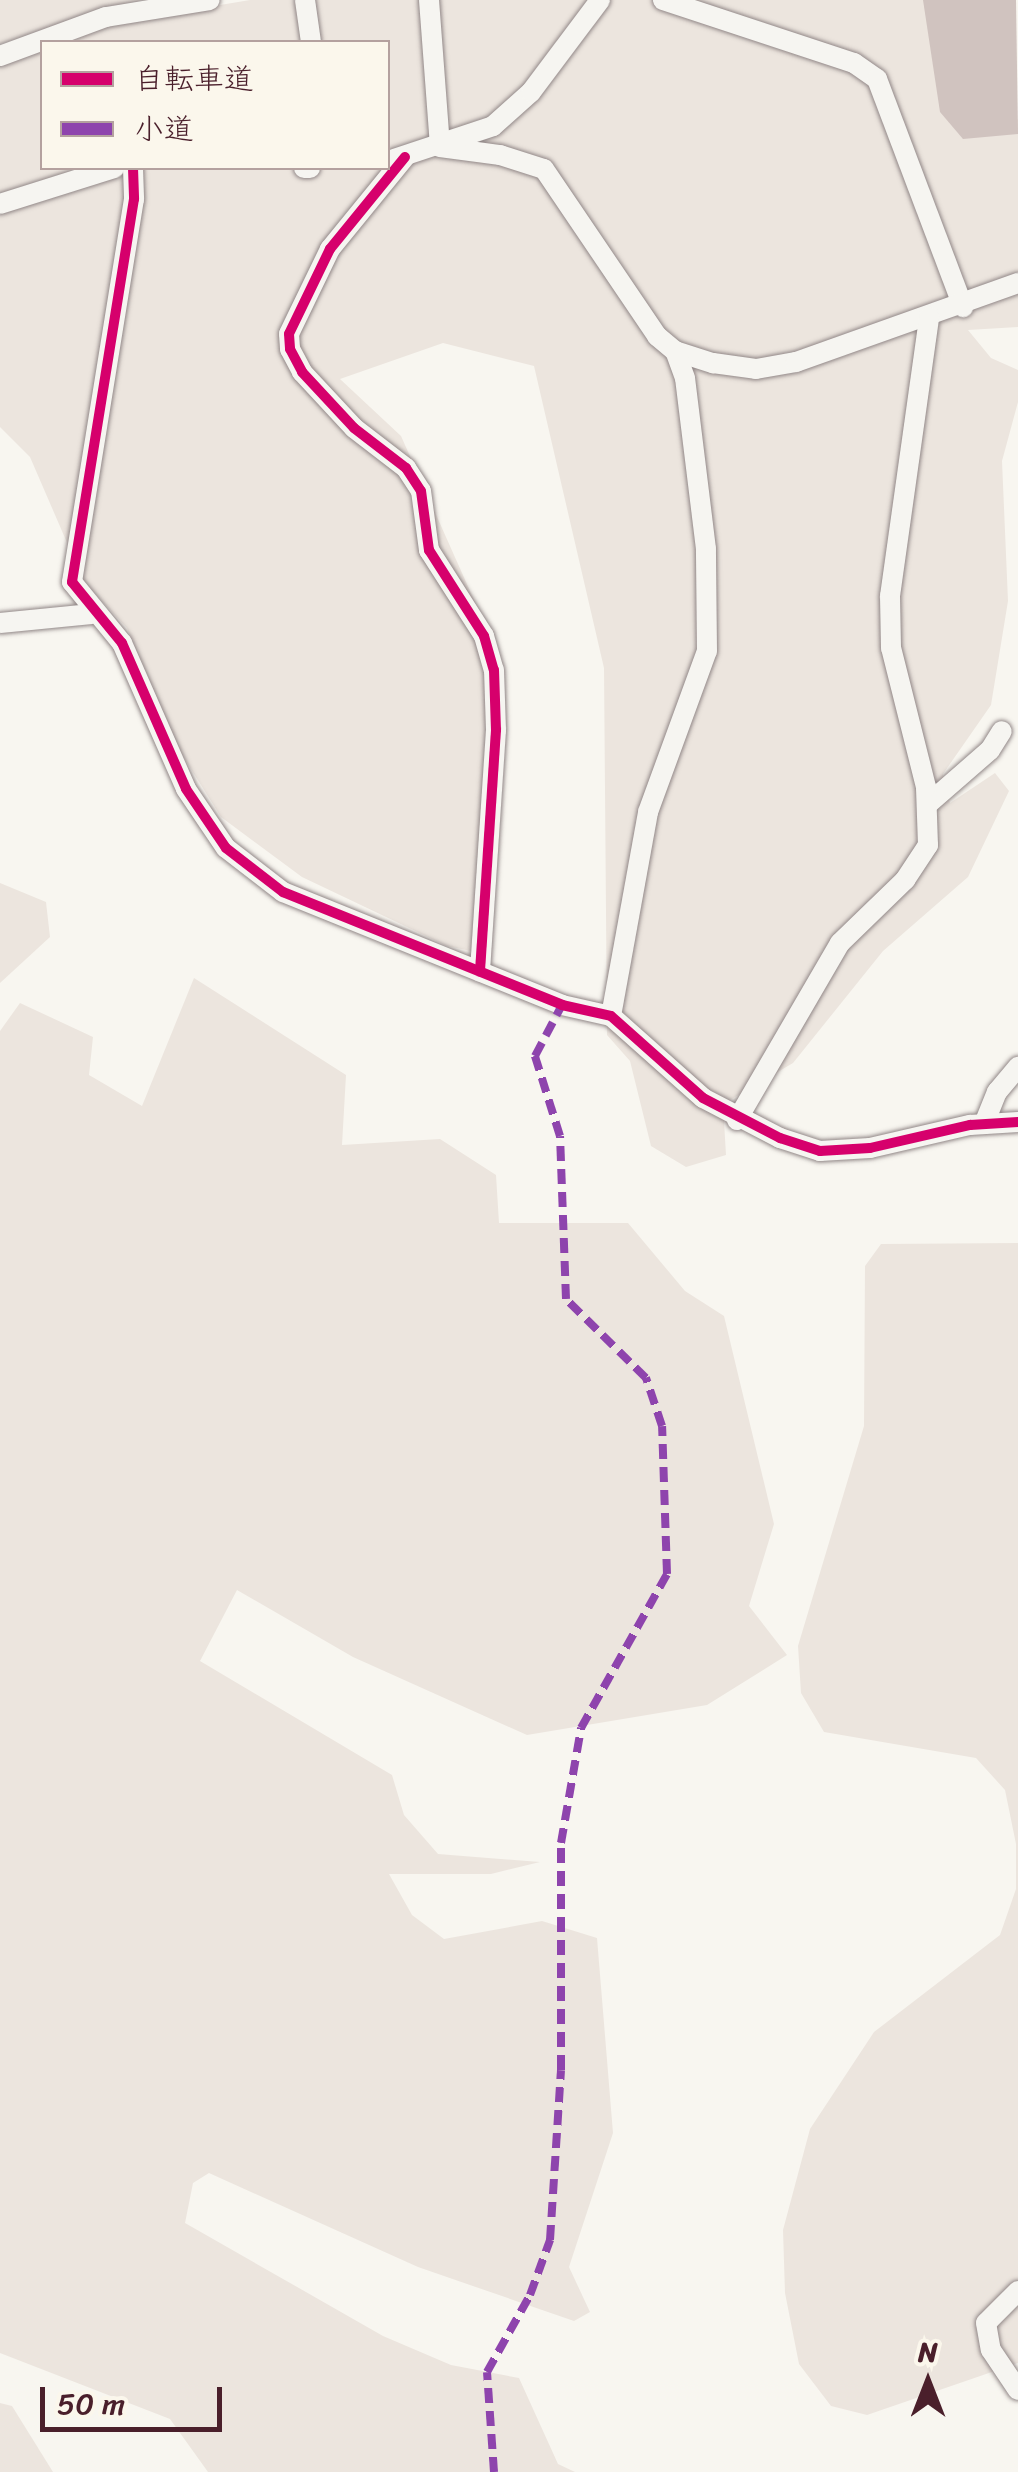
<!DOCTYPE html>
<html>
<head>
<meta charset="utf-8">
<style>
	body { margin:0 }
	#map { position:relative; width:1018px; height:2472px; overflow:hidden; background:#f8f6f0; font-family:Sriracha,"Klee One",sans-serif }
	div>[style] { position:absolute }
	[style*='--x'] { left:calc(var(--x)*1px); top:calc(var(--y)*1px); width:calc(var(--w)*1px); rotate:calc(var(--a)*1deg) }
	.green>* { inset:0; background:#ece5de }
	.water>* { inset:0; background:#d0c3bf }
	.roads { filter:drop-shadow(0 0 2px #918787) drop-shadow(0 0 2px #918787) }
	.minor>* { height:20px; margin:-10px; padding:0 10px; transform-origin:10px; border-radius:10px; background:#f6f5f1 }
	.quiet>* { height:8px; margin-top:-4px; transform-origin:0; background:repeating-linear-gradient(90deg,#8e44ad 0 15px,transparent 0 23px) }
	.cycleway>* { height:10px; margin:-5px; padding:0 5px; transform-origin:5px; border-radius:5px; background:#d6006c }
	span { translate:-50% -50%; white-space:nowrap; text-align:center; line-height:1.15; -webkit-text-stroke:9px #fbf7ec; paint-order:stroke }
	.legend { position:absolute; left:40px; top:40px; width:350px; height:130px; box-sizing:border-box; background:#fbf7ec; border:2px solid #b4a19f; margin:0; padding:12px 18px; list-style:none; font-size:30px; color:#4a1f2b }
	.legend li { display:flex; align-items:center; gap:20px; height:50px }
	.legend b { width:50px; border:2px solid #b4a19f }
	.north { position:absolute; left:878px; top:2332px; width:100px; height:100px; -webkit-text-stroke:8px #fbf7ec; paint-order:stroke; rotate:0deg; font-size:28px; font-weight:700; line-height:40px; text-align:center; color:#4a1f2b }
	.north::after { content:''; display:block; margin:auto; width:35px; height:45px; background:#4a1f2b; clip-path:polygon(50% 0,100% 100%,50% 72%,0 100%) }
	.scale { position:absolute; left:40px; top:2387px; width:182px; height:45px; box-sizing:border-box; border:5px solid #4a1f2b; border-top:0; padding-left:12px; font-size:30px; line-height:35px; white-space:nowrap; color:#4a1f2b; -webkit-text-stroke:8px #fbf7ec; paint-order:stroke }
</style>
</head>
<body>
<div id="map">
	<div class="green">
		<i style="clip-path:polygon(0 0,142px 0,0 44px)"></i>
		<i style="clip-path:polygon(250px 0,294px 0,304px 42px,42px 42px,42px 168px,388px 168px,388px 42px,321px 42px,315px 0,937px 0,1018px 120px,1018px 327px,968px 330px,991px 358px,1018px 370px,1018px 402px,1002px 461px,1008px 601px,991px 705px,943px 774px,950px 803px,995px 773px,1009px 791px,968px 877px,883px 951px,793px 1063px,723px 1104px,726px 1155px,686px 1167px,651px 1146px,630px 1061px,607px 1035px,604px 668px,534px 366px,443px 343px,340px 379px,401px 436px,503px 665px,486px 954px,447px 946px,302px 877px,221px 817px,166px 729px,127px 628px,84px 582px,30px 457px,0 427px,0 50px,107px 24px)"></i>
		<i style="clip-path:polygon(0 883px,46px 902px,50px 937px,0 983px)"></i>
		<i style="clip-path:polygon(194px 978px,346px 1075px,342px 1145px,440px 1139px,496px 1175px,499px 1223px,628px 1223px,685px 1291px,724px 1316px,774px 1524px,749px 1606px,787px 1655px,707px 1705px,527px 1735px,353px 1657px,237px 1590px,200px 1661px,392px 1775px,404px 1815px,438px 1854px,540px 1862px,491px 1874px,389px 1874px,412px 1915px,444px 1939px,542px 1921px,597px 1938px,613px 2133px,569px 2267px,590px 2312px,574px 2321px,418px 2267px,209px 2173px,193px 2183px,185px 2223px,383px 2336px,451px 2365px,519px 2378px,558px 2464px,575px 2472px,208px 2472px,170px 2419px,0 2353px,0 1031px,20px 1003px,93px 1037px,89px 1075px,142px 1106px)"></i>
		<i style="clip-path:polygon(1018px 1243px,1018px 2363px,867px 2415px,831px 2406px,799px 2364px,785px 2293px,783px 2230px,810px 2129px,874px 2032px,1000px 1935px,1016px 1889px,1016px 1844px,1005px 1790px,976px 1758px,824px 1732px,801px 1693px,798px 1646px,864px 1426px,865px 1266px,881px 1244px)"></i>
		<i style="clip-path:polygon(0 2403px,12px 2406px,53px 2472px,0 2472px)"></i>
	</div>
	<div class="water">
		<i style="clip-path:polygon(923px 0,1016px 0,1018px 134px,963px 139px,940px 112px)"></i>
	</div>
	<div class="roads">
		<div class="minor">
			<i style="--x:305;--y:0;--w:42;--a:81.9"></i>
			<i style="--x:429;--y:0;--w:147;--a:85.7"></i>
			<i style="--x:663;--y:0;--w:201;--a:18.3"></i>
			<i style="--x:854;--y:63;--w:28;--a:35"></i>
			<i style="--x:877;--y:79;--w:244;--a:69.3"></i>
			<i style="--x:0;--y:56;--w:113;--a:-20.2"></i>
			<i style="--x:106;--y:17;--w:105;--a:-9.3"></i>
			<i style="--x:440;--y:147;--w:61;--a:7.6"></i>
			<i style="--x:500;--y:155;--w:46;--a:17.7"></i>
			<i style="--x:544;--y:169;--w:202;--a:55.9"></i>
			<i style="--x:657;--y:336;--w:23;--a:40"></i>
			<i style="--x:675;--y:351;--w:40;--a:18"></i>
			<i style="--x:713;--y:363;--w:43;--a:7.9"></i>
			<i style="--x:756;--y:369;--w:41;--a:-9.9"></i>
			<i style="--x:796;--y:362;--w:236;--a:-19.6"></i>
			<i style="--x:405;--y:157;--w:119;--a:129.2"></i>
			<i style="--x:330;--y:249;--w:94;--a:115.8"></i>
			<i style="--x:289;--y:334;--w:15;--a:86"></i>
			<i style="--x:290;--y:349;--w:26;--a:62"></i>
			<i style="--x:302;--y:372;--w:76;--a:47.1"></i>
			<i style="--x:354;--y:428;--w:66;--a:37.6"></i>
			<i style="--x:406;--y:468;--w:27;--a:57"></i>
			<i style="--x:421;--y:491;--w:60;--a:82.3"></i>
			<i style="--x:429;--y:550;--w:102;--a:57.4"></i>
			<i style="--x:484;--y:636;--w:35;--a:74"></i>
			<i style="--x:494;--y:670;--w:60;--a:88.1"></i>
			<i style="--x:496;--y:730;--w:242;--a:93.8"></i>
			<i style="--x:394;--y:159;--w:104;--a:-18.4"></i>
			<i style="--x:493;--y:126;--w:51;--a:-41.8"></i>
			<i style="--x:531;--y:92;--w:115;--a:-53.1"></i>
			<i style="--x:133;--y:168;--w:31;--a:88"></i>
			<i style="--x:134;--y:199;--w:388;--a:99.2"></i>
			<i style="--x:72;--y:582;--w:79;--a:50.7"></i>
			<i style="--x:122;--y:643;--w:159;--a:66.3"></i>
			<i style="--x:186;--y:789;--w:71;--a:55.9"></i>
			<i style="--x:226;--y:848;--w:72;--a:37.7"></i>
			<i style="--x:283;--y:892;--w:301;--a:22"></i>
			<i style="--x:562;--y:1005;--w:50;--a:12.7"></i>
			<i style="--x:611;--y:1016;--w:123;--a:41.7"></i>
			<i style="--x:703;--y:1098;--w:87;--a:27.5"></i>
			<i style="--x:780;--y:1138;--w:42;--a:18"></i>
			<i style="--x:820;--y:1151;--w:50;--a:-3.4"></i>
			<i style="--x:870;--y:1148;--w:103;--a:-13"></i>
			<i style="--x:970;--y:1125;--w:48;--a:-3.6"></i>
			<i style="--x:304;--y:168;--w:6;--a:0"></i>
			<i style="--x:0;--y:204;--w:120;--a:-17.5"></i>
			<i style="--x:0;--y:623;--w:92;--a:-5.6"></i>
			<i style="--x:928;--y:804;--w:82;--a:-41.1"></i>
			<i style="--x:990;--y:750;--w:22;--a:-58"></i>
			<i style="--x:611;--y:1016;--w:207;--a:-79.7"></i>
			<i style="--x:648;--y:812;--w:171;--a:-69.9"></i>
			<i style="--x:707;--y:651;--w:102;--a:-90.6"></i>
			<i style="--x:706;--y:549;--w:172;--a:-97"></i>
			<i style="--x:685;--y:378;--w:29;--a:-110"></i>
			<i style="--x:737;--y:1120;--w:205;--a:-59.8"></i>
			<i style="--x:840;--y:943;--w:91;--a:-44.1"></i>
			<i style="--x:905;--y:880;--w:42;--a:-56.7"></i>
			<i style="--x:928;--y:845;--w:58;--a:-92"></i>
			<i style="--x:926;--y:787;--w:143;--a:-104.1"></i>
			<i style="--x:891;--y:648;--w:52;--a:-91.1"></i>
			<i style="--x:890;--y:596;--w:282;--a:-82"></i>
			<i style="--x:984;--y:1124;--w:35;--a:-68"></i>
			<i style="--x:997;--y:1092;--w:33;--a:-50"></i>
			<i style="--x:1018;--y:2291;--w:45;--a:135"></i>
			<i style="--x:986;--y:2323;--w:27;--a:80"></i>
			<i style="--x:991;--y:2350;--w:48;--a:56"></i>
		</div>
	</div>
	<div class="quiet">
		<i style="--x:494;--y:2472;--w:100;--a:-94"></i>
		<i style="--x:487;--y:2372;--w:88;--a:-60.8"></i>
		<i style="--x:530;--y:2295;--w:59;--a:-70"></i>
		<i style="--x:550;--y:2240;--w:170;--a:-86.3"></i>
		<i style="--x:561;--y:2070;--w:227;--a:-90"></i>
		<i style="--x:561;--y:1843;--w:117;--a:-80.1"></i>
		<i style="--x:581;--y:1728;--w:176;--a:-60.8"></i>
		<i style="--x:667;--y:1574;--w:148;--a:-91.9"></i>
		<i style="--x:662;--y:1426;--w:51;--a:-108.4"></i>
		<i style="--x:646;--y:1378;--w:112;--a:-135.4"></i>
		<i style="--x:566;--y:1299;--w:163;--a:-92.1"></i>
		<i style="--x:560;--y:1136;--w:84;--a:-107.4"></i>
		<i style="--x:535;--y:1056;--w:58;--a:-62.1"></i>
	</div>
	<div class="cycleway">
		<i style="--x:405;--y:157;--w:119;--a:129.2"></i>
		<i style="--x:330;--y:249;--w:94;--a:115.8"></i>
		<i style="--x:289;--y:334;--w:15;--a:86"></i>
		<i style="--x:290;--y:349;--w:26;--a:62"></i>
		<i style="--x:302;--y:372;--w:76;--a:47.1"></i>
		<i style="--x:354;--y:428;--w:66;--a:37.6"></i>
		<i style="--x:406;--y:468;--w:27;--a:57"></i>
		<i style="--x:421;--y:491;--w:60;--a:82.3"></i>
		<i style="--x:429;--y:550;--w:102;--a:57.4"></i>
		<i style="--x:484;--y:636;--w:35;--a:74"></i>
		<i style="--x:494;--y:670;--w:60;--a:88.1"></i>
		<i style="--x:496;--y:730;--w:242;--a:93.8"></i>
		<i style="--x:133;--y:168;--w:31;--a:88"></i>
		<i style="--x:134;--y:199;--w:388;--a:99.2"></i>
		<i style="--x:72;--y:582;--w:79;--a:50.7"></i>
		<i style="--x:122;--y:643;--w:159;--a:66.3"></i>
		<i style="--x:186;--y:789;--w:71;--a:55.9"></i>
		<i style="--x:226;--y:848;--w:72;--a:37.7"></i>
		<i style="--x:283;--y:892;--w:301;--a:22"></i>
		<i style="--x:562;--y:1005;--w:50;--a:12.7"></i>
		<i style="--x:611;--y:1016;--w:123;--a:41.7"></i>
		<i style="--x:703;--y:1098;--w:87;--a:27.5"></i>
		<i style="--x:780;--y:1138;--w:42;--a:18"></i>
		<i style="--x:820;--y:1151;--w:50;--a:-3.4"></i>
		<i style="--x:870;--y:1148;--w:103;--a:-13"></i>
		<i style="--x:970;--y:1125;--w:48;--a:-3.6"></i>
	</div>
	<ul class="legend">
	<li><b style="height:12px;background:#d6006c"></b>自転車道</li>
	<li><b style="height:12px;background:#8e44ad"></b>小道</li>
	</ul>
	<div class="north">N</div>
	<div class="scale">50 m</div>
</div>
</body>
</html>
